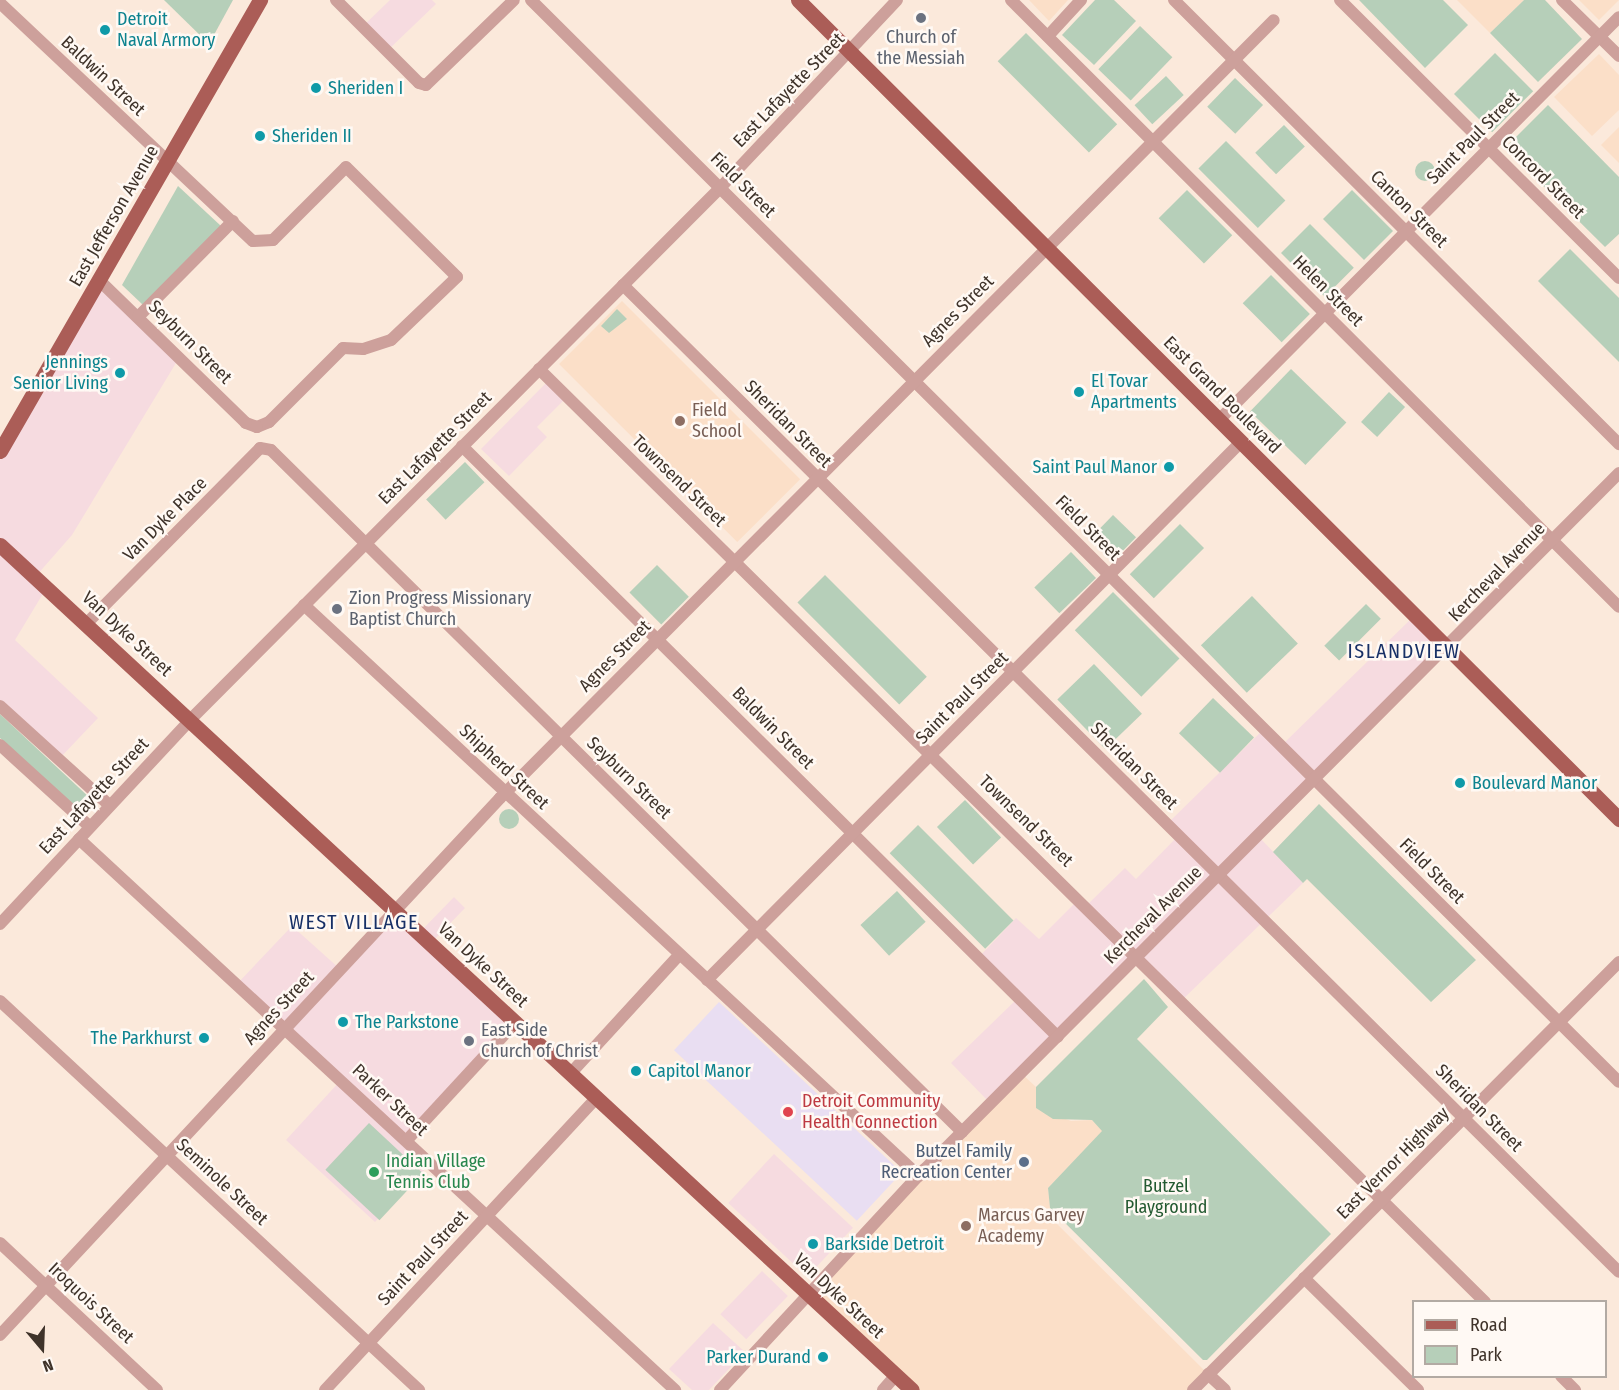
<!DOCTYPE html>
<html>
<head>
<meta charset="utf-8">
<style>
	body { margin:0 }
	#map { position:relative; width:1619px; height:1390px; overflow:hidden; background:#fbe9db; font-family:"Fira Sans Condensed",sans-serif }
	div>[style] { position:absolute }
	[style*='--x'] { left:calc(var(--x)*1px); top:calc(var(--y)*1px); width:calc(var(--w)*1px); rotate:calc(var(--a)*1deg) }
	.commercial>* { inset:0; background:#f6dbe0; transform-origin:0 0 }
	.built>* { inset:0; background:#fbdfc8; transform-origin:0 0 }
	.medical>* { inset:0; background:#e9def2; transform-origin:0 0 }
	.green>* { inset:0; background:#b6cfb9; transform-origin:0 0 }
	.round { border-radius:50% }
	.minor>* { height:12px; margin:-6px; padding:0 6px; transform-origin:6px; border-radius:6px; background:#cda09b }
	.major>* { height:15px; margin:-7.5px; padding:0 7.5px; transform-origin:7.5px; border-radius:7.5px; background:#ab5d57 }
	.dots>* { width:16px; height:16px; translate:-50% -50%; box-sizing:border-box; border:3px solid #fff9f4; border-radius:50% }
	span { translate:-50% -50%; white-space:nowrap; text-align:center; line-height:1.15; -webkit-text-stroke:5px #fff9f4; paint-order:stroke }
	.culture-label { font-size:18px; color:#0d838f }
	.left { translate:0 -50%; text-align:left }
	.right { translate:-100% -50%; text-align:right }
	.worship-label { font-size:18px; color:#5b616d }
	.street-label { font-size:18px; color:#3f332a }
	.education-label { font-size:18px; color:#785e54 }
	.health-label { font-size:18px; color:#be3a42 }
	.service-label { font-size:18px; color:#4e5e75 }
	.leisure-label { font-size:18px; color:#27864d }
	.park-label { font-size:18px; color:#245a31 }
	.neighbourhood-label { font-size:20px; color:#183066; letter-spacing:1.5px }
	.legend { position:absolute; left:1412px; top:1300px; width:195px; height:78px; box-sizing:border-box; background:#fff9f4; border:2px solid #b2aaa3; margin:0; padding:8px 10px; list-style:none; font-size:18px; color:#3f332a }
	.legend li { display:flex; align-items:center; gap:12px; height:30px }
	.legend b { width:30px; border:2px solid #b2aaa3 }
	.north { position:absolute; left:12px; top:1318px; width:60px; height:60px; -webkit-text-stroke:4px #fff9f4; paint-order:stroke; rotate:161deg; font-size:16px; font-weight:700; line-height:24px; text-align:center; color:#3f332a }
	.north::after { content:''; display:block; margin:auto; width:21px; height:27px; background:#3f332a; clip-path:polygon(50% 0,100% 100%,50% 72%,0 100%) }
</style>
</head>
<body>
<div id="map">
	<div class="commercial">
		<i style="clip-path:polygon(390px 0,432px 0,436px 4px,387px 51px,362px 27px)"></i>
		<i style="clip-path:polygon(99px 280px,179px 358px,72px 535px,36px 576px,47px 587px,15px 640px,98px 718px,59px 759px,0 706px,0 451px)"></i>
		<i style="clip-path:polygon(546px 383px,564px 400px,537px 427px,547px 437px,509px 476px,481px 449px)"></i>
		<i style="clip-path:polygon(1414px 616px,1447px 648px,1258px 836px,1303px 883px,1180px 1002px,1137px 957px,991px 1104px,951px 1063px,1019px 997px,979px 957px,1016px 918px,1039px 939px,1080px 898px,1087px 905px,1125px 868px,1136px 879px,1178px 836px,1167px 824px,1264px 729px,1282px 745px)"></i>
		<i style="clip-path:polygon(454px 897px,465px 908px,431px 943px,516px 1022px,407px 1140px,431px 1163px,375px 1222px,286px 1140px,341px 1080px,237px 984px,292px 926px,340px 969px,395px 910px,420px 932px)"></i>
		<i style="left:774px;top:1154px;width:108px;height:67px;rotate:43deg"></i>
		<i style="left:762px;top:1271px;width:36px;height:60px;rotate:44deg"></i>
		<i style="clip-path:polygon(713px 1323px,745px 1352px,709px 1390px,692px 1390px,669px 1369px)"></i>
	</div>
	<div class="built">
		<i style="clip-path:polygon(1029px 0,1068px 0,1049px 21px)"></i>
		<i style="clip-path:polygon(1457px 0,1524px 0,1490px 33px)"></i>
		<i style="clip-path:polygon(1579px 0,1619px 0,1599px 20px)"></i>
		<i style="clip-path:polygon(1599px 54px,1619px 75px,1619px 110px,1592px 136px,1554px 97px)"></i>
		<i style="clip-path:polygon(1619px 127px,1619px 163px,1601px 145px)"></i>
		<i style="left:622px;top:301px;width:252px;height:89px;rotate:45deg"></i>
		<i style="clip-path:polygon(1021px 1073px,1036px 1087px,1036px 1108px,1071px 1121px,1092px 1120px,1103px 1131px,1048px 1188px,1050px 1208px,1046px 1213px,1208px 1374px,1193px 1390px,912px 1390px,810px 1296px)"></i>
	</div>
	<div class="medical">
		<i style="left:719px;top:1002px;width:250px;height:66px;rotate:43deg"></i>
	</div>
	<div class="green">
		<i style="clip-path:polygon(164px 0,233px 0,209px 44px)"></i>
		<i style="clip-path:polygon(1095px 0,1114px 0,1136px 21px,1094px 65px,1062px 35px)"></i>
		<i style="clip-path:polygon(1359px 0,1443px 0,1468px 25px,1425px 68px)"></i>
		<i style="clip-path:polygon(1524px 0,1545px 0,1582px 39px,1538px 82px,1490px 33px)"></i>
		<i style="left:1140px;top:26px;width:45px;height:60px;rotate:44deg"></i>
		<i style="left:1026px;top:33px;width:129px;height:40px;rotate:45deg"></i>
		<i style="left:1495px;top:53px;width:54px;height:58px;rotate:45deg"></i>
		<i style="left:1166px;top:76px;width:26px;height:43px;rotate:47deg"></i>
		<i style="left:1235px;top:78px;width:39px;height:40px;rotate:44deg"></i>
		<i style="clip-path:polygon(1548px 105px,1619px 177px,1619px 234px,1605px 247px,1505px 148px)"></i>
		<i style="left:1284px;top:125px;width:30px;height:40px;rotate:46deg"></i>
		<i style="left:1226px;top:141px;width:84px;height:39px;rotate:45deg"></i>
		<i class="round" style="left:1415px;top:161px;width:20px;height:20px"></i>
		<i style="clip-path:polygon(178px 186px,221px 226px,143px 305px,122px 285px)"></i>
		<i style="left:1187px;top:190px;width:64px;height:40px;rotate:45deg"></i>
		<i style="left:1352px;top:190px;width:58px;height:41px;rotate:45deg"></i>
		<i style="left:1310px;top:224px;width:62px;height:41px;rotate:45deg"></i>
		<i style="clip-path:polygon(1570px 249px,1619px 298px,1619px 362px,1538px 281px)"></i>
		<i style="left:1271px;top:275px;width:55px;height:40px;rotate:45deg"></i>
		<i style="clip-path:polygon(617px 309px,627px 319px,609px 333px,601px 326px)"></i>
		<i style="left:1291px;top:369px;width:77px;height:59px;rotate:44deg"></i>
		<i style="left:1389px;top:392px;width:22px;height:41px;rotate:43deg"></i>
		<i style="left:465px;top:462px;width:28px;height:54px;rotate:46deg"></i>
		<i style="left:1113px;top:515px;width:32px;height:29px;rotate:44deg"></i>
		<i style="left:1180px;top:524px;width:34px;height:71px;rotate:45deg"></i>
		<i style="left:1071px;top:552px;width:36px;height:51px;rotate:46deg"></i>
		<i style="left:657px;top:565px;width:45px;height:39px;rotate:45deg"></i>
		<i style="left:825px;top:575px;width:144px;height:39px;rotate:45deg"></i>
		<i style="left:1113px;top:592px;width:94px;height:54px;rotate:45deg"></i>
		<i style="left:1252px;top:596px;width:66px;height:71px;rotate:46deg"></i>
		<i style="left:1366px;top:604px;width:21px;height:59px;rotate:45deg"></i>
		<i style="left:1094px;top:664px;width:69px;height:51px;rotate:46deg"></i>
		<i style="left:1213px;top:698px;width:57px;height:49px;rotate:44deg"></i>
		<i style="clip-path:polygon(0 714px,91px 799px,94px 804px,89px 812px,82px 813px,0 738px)"></i>
		<i style="left:965px;top:800px;width:52px;height:39px;rotate:46deg"></i>
		<i style="clip-path:polygon(1319px 804px,1476px 960px,1431px 1002px,1307px 879px,1303px 883px,1273px 852px)"></i>
		<i class="round" style="left:499px;top:809px;width:20px;height:20px"></i>
		<i style="left:918px;top:825px;width:135px;height:40px;rotate:45deg"></i>
		<i style="left:897px;top:891px;width:42px;height:50px;rotate:47deg"></i>
		<i style="clip-path:polygon(1144px 979px,1168px 1007px,1137px 1039px,1331px 1234px,1207px 1360px,1203px 1360px,1050px 1208px,1048px 1188px,1102px 1131px,1092px 1120px,1053px 1119px,1036px 1108px,1036px 1087px)"></i>
		<i style="left:369px;top:1123px;width:74px;height:64px;rotate:43deg"></i>
	</div>
	<div class="minor">
		<i style="--x:336;--y:0;--w:117;--a:45"></i>
		<i style="--x:419;--y:83;--w:7;--a:16"></i>
		<i style="--x:426;--y:85;--w:122;--a:-44"></i>
		<i style="--x:531;--y:0;--w:1534;--a:44.84"></i>
		<i style="--x:1011;--y:0;--w:859;--a:44.95"></i>
		<i style="--x:1174;--y:0;--w:629;--a:44.94"></i>
		<i style="--x:1340;--y:0;--w:394;--a:44.9"></i>
		<i style="--x:1562;--y:0;--w:80;--a:44.5"></i>
		<i style="--x:0;--y:3;--w:347;--a:43.3"></i>
		<i style="--x:253;--y:241;--w:20;--a:-3"></i>
		<i style="--x:273;--y:240;--w:103;--a:-45"></i>
		<i style="--x:346;--y:167;--w:156;--a:44.7"></i>
		<i style="--x:457;--y:277;--w:91;--a:136.3"></i>
		<i style="--x:391;--y:340;--w:29;--a:162"></i>
		<i style="--x:363;--y:349;--w:20;--a:-177"></i>
		<i style="--x:343;--y:348;--w:105;--a:135"></i>
		<i style="--x:269;--y:422;--w:13;--a:157"></i>
		<i style="--x:257;--y:427;--w:12;--a:-160"></i>
		<i style="--x:246;--y:423;--w:205;--a:-135.8"></i>
		<i style="--x:1048;--y:36;--w:49;--a:-47.5"></i>
		<i style="--x:623;--y:285;--w:1402;--a:44.74"></i>
		<i style="--x:138;--y:317;--w:135;--a:-45.3"></i>
		<i style="--x:539;--y:369;--w:1329;--a:44.6"></i>
		<i style="--x:1220;--y:419;--w:566;--a:-45.21"></i>
		<i style="--x:462;--y:446;--w:839;--a:44.76"></i>
		<i style="--x:304;--y:605;--w:839;--a:42.88"></i>
		<i style="--x:87;--y:623;--w:246;--a:-45.3"></i>
		<i style="--x:260;--y:448;--w:11;--a:10"></i>
		<i style="--x:271;--y:450;--w:971;--a:44.62"></i>
		<i style="--x:0;--y:706;--w:147;--a:42.2"></i>
		<i style="--x:0;--y:745;--w:120;--a:42.3"></i>
		<i style="--x:79;--y:839;--w:812;--a:42.75"></i>
		<i style="--x:0;--y:924;--w:280;--a:-47"></i>
		<i style="--x:191;--y:719;--w:750;--a:-45.11"></i>
		<i style="--x:720;--y:188;--w:258;--a:-46.7"></i>
		<i style="--x:707;--y:980;--w:759;--a:-45.21"></i>
		<i style="--x:0;--y:1001;--w:572;--a:42.87"></i>
		<i style="--x:571;--y:1073;--w:160;--a:-47.5"></i>
		<i style="--x:407;--y:1140;--w:161;--a:-47.3"></i>
		<i style="--x:0;--y:1243;--w:215;--a:43.1"></i>
		<i style="--x:1304;--y:1278;--w:160;--a:44.5"></i>
		<i style="--x:0;--y:1335;--w:734;--a:-47.04"></i>
		<i style="--x:500;--y:798;--w:1097;--a:-45.15"></i>
		<i style="--x:1208;--y:1374;--w:23;--a:43"></i>
		<i style="--x:1561;--y:1376;--w:20;--a:45"></i>
		<i style="--x:325;--y:1390;--w:400;--a:-47.1"></i>
		<i style="--x:720;--y:1390;--w:301;--a:-47.2"></i>
		<i style="--x:925;--y:1169;--w:983;--a:-45.08"></i>
		<i style="--x:883;--y:1390;--w:20;--a:-49"></i>
		<i style="--x:1193;--y:1390;--w:604;--a:-45.13"></i>
	</div>
	<div class="major">
		<i style="--x:798;--y:0;--w:1160;--a:44.93"></i>
		<i style="--x:0;--y:451;--w:521;--a:-60.04"></i>
		<i style="--x:0;--y:545;--w:1243;--a:42.82"></i>
	</div>
	<div class="dots">
		<i style="left:921px;top:18px;background:#6b7280"></i>
		<i style="left:105px;top:30px;background:#0f9aa8"></i>
		<i style="left:316px;top:88px;background:#0f9aa8"></i>
		<i style="left:260px;top:136px;background:#0f9aa8"></i>
		<i style="left:120px;top:373px;background:#0f9aa8"></i>
		<i style="left:1079px;top:392px;background:#0f9aa8"></i>
		<i style="left:680px;top:421px;background:#8d6e63"></i>
		<i style="left:1169px;top:467px;background:#0f9aa8"></i>
		<i style="left:337px;top:609px;background:#6b7280"></i>
		<i style="left:1460px;top:783px;background:#0f9aa8"></i>
		<i style="left:343px;top:1022px;background:#0f9aa8"></i>
		<i style="left:204px;top:1038px;background:#0f9aa8"></i>
		<i style="left:469px;top:1041px;background:#6b7280"></i>
		<i style="left:636px;top:1071px;background:#0f9aa8"></i>
		<i style="left:788px;top:1112px;background:#e0444e"></i>
		<i style="left:1024px;top:1162px;background:#5c6f8a"></i>
		<i style="left:374px;top:1172px;background:#2e9e5b"></i>
		<i style="left:966px;top:1226px;background:#8d6e63"></i>
		<i style="left:813px;top:1244px;background:#0f9aa8"></i>
		<i style="left:823px;top:1357px;background:#0f9aa8"></i>
	</div>
	<div class="culture-label">
		<span class="left" style="left:117px;top:30px">Detroit<br>Naval Armory</span>
		<span class="left" style="left:328px;top:88px">Sheriden I</span>
		<span class="left" style="left:272px;top:136px">Sheriden II</span>
		<span class="right" style="left:108px;top:373px">Jennings<br>Senior Living</span>
		<span class="left" style="left:1091px;top:392px">El Tovar<br>Apartments</span>
		<span class="right" style="left:1157px;top:467px">Saint Paul Manor</span>
		<span class="left" style="left:1472px;top:783px">Boulevard Manor</span>
		<span class="left" style="left:355px;top:1022px">The Parkstone</span>
		<span class="right" style="left:192px;top:1038px">The Parkhurst</span>
		<span class="left" style="left:648px;top:1071px">Capitol Manor</span>
		<span class="left" style="left:825px;top:1244px">Barkside Detroit</span>
		<span class="right" style="left:811px;top:1357px">Parker Durand</span>
	</div>
	<div class="worship-label">
		<span style="left:921px;top:48px">Church of<br>the Messiah</span>
		<span class="left" style="left:349px;top:609px">Zion Progress Missionary<br>Baptist Church</span>
		<span class="left" style="left:481px;top:1041px">East Side<br>Church of Christ</span>
	</div>
	<div class="street-label">
		<span style="left:103px;top:76px;rotate:43deg">Baldwin Street</span>
		<span style="left:789px;top:90px;rotate:-46deg">East Lafayette Street</span>
		<span style="left:1473px;top:138px;rotate:-45deg">Saint Paul Street</span>
		<span style="left:1543px;top:177px;rotate:45deg">Concord Street</span>
		<span style="left:743px;top:185px;rotate:45deg">Field Street</span>
		<span style="left:1409px;top:209px;rotate:45deg">Canton Street</span>
		<span style="left:114px;top:216px;rotate:-60deg">East Jefferson Avenue</span>
		<span style="left:1328px;top:291px;rotate:45deg">Helen Street</span>
		<span style="left:958px;top:311px;rotate:-45deg">Agnes Street</span>
		<span style="left:190px;top:342px;rotate:45deg">Seyburn Street</span>
		<span style="left:1222px;top:395px;rotate:45deg">East Grand Boulevard</span>
		<span style="left:788px;top:424px;rotate:45deg">Sheridan Street</span>
		<span style="left:435px;top:448px;rotate:-45deg">East Lafayette Street</span>
		<span style="left:679px;top:481px;rotate:44deg">Townsend Street</span>
		<span style="left:165px;top:519px;rotate:-45deg">Van Dyke Place</span>
		<span style="left:1088px;top:528px;rotate:45deg">Field Street</span>
		<span style="left:1497px;top:572px;rotate:-46deg">Kercheval Avenue</span>
		<span style="left:127px;top:634px;rotate:43deg">Van Dyke Street</span>
		<span style="left:615px;top:656px;rotate:-45deg">Agnes Street</span>
		<span style="left:962px;top:698px;rotate:-45deg">Saint Paul Street</span>
		<span style="left:773px;top:728px;rotate:45deg">Baldwin Street</span>
		<span style="left:1134px;top:766px;rotate:45deg">Sheridan Street</span>
		<span style="left:504px;top:767px;rotate:43deg">Shipherd Street</span>
		<span style="left:629px;top:778px;rotate:44deg">Seyburn Street</span>
		<span style="left:94px;top:796px;rotate:-47deg">East Lafayette Street</span>
		<span style="left:1026px;top:821px;rotate:44deg">Townsend Street</span>
		<span style="left:1432px;top:871px;rotate:45deg">Field Street</span>
		<span style="left:1153px;top:915px;rotate:-45deg">Kercheval Avenue</span>
		<span style="left:483px;top:965px;rotate:43deg">Van Dyke Street</span>
		<span style="left:279px;top:1008px;rotate:-47deg">Agnes Street</span>
		<span style="left:390px;top:1100px;rotate:43deg">Parker Street</span>
		<span style="left:1479px;top:1108px;rotate:45deg">Sheridan Street</span>
		<span style="left:1393px;top:1163px;rotate:-45deg">East Vernor Highway</span>
		<span style="left:222px;top:1182px;rotate:43deg">Seminole Street</span>
		<span style="left:423px;top:1258px;rotate:-47deg">Saint Paul Street</span>
		<span style="left:839px;top:1296px;rotate:43deg">Van Dyke Street</span>
		<span style="left:91px;top:1303px;rotate:43deg">Iroquois Street</span>
	</div>
	<div class="education-label">
		<span class="left" style="left:692px;top:421px">Field<br>School</span>
		<span class="left" style="left:978px;top:1226px">Marcus Garvey<br>Academy</span>
	</div>
	<div class="health-label">
		<span class="left" style="left:802px;top:1112px">Detroit Community<br>Health Connection</span>
	</div>
	<div class="service-label">
		<span class="right" style="left:1012px;top:1162px">Butzel Family<br>Recreation Center</span>
	</div>
	<div class="leisure-label">
		<span class="left" style="left:386px;top:1172px">Indian Village<br>Tennis Club</span>
	</div>
	<div class="park-label">
		<span style="left:1166px;top:1197px">Butzel<br>Playground</span>
	</div>
	<div class="neighbourhood-label">
		<span style="left:1404px;top:651px">ISLANDVIEW</span>
		<span style="left:354px;top:922px">WEST VILLAGE</span>
	</div>
	<ul class="legend">
	<li><b style="height:8px;background:#ab5d57"></b>Road</li>
	<li><b style="height:16px;background:#b6cfb9"></b>Park</li>
	</ul>
	<div class="north">N</div>
</div>
</body>
</html>
